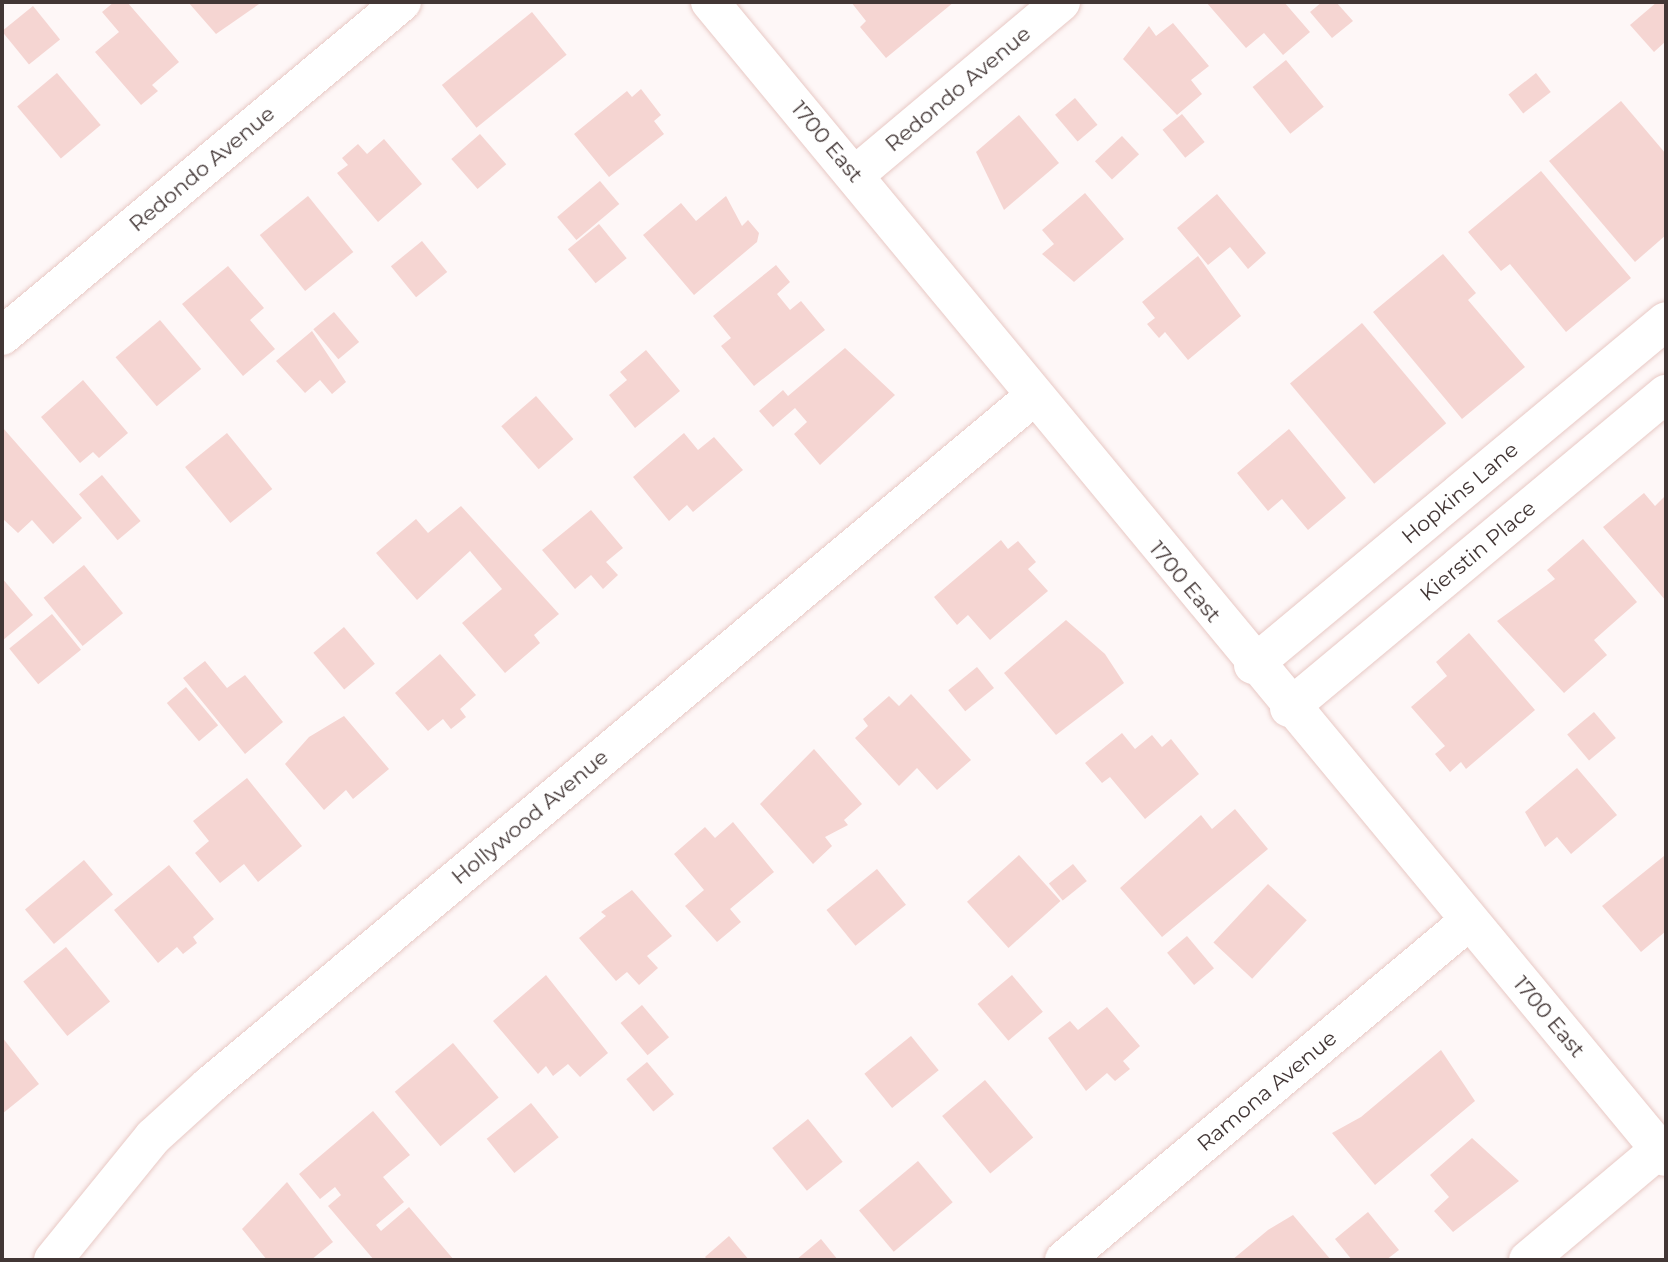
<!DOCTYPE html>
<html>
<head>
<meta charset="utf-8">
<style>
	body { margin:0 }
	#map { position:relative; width:1668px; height:1262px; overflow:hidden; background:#fef7f7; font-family:Montserrat,sans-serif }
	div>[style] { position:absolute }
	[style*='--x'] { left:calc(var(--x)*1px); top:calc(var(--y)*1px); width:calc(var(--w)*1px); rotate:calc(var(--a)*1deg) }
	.building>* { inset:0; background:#f5d5d2; transform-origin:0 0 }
	.roads { filter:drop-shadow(0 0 2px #e8c9c5) drop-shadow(0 0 2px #e8c9c5) }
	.minor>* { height:38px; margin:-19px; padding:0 19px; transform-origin:19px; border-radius:19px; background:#fff }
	span { translate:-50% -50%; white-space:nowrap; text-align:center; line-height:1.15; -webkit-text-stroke:6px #fff; paint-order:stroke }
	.street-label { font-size:21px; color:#423635 }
	.frame { position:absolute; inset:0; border:4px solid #423635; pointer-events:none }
</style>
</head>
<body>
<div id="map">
	<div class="building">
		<i style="clip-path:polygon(114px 2px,127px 2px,179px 62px,152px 85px,158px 91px,141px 105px,95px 52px,119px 32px,102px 12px)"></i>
		<i style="clip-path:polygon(188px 2px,262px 2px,216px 34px)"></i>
		<i style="clip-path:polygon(851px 2px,954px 2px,886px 58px,860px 27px,866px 21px)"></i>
		<i style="clip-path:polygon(1206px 2px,1284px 2px,1310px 32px,1283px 55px,1264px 33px,1246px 48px)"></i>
		<i style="clip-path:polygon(1322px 2px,1336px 2px,1353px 21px,1332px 38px,1310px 12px)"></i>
		<i style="clip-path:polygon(1657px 2px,1666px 2px,1666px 41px,1654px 52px,1630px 25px)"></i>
		<i style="left:33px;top:6px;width:43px;height:40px;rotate:51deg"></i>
		<i style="left:532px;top:12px;width:55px;height:116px;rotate:51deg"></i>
		<i style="clip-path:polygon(1173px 23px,1209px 66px,1191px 80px,1202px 94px,1177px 115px,1123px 59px,1149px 26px,1156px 36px)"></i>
		<i style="left:1286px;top:60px;width:60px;height:43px;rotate:51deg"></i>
		<i style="left:57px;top:73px;width:68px;height:52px;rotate:50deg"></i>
		<i style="left:1536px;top:73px;width:24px;height:35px;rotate:52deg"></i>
		<i style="clip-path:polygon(641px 89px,661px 115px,654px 121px,664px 134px,609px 177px,574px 134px,627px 91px,632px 97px)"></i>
		<i style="left:1075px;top:98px;width:35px;height:26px;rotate:50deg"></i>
		<i style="clip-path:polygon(1621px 101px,1666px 154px,1666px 235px,1635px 262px,1549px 161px)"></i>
		<i style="left:1182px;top:114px;width:36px;height:25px;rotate:51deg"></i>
		<i style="clip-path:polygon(1019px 115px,1059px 163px,1004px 210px,976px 152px)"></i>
		<i style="left:480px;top:134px;width:40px;height:38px;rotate:49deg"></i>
		<i style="left:1122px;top:136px;width:25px;height:37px;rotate:47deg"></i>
		<i style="clip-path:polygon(384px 139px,422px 184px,378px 222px,337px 173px,348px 165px,342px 158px,358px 144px,367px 154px)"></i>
		<i style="clip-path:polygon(1541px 171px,1631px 278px,1566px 332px,1510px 264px,1501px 271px,1468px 232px)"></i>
		<i style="left:600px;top:181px;width:30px;height:56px;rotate:50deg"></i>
		<i style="clip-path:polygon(1085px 193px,1124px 239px,1074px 282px,1042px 254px,1054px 244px,1042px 230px)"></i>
		<i style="clip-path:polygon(1217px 194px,1266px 253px,1248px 269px,1230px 247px,1208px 265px,1177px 228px)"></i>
		<i style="left:308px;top:196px;width:72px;height:62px;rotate:51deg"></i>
		<i style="clip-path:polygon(726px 196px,742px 226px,748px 220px,759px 233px,757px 242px,694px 295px,643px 235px,681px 203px,696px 221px)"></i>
		<i style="left:599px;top:224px;width:44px;height:40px;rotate:51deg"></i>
		<i style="left:422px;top:241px;width:40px;height:40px;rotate:51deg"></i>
		<i style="clip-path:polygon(1443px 254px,1476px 293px,1468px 300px,1525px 367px,1462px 419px,1373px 312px)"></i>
		<i style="clip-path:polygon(1198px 256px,1241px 316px,1188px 360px,1165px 332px,1159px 338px,1147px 324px,1155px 318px,1142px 302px)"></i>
		<i style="clip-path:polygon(776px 265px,790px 282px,777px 294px,790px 310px,801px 301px,825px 330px,754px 386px,721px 346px,731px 338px,713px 316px)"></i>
		<i style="clip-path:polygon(228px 266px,264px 308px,250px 320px,275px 349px,243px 376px,182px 304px)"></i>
		<i style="left:334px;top:312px;width:39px;height:27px;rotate:50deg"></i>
		<i style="left:160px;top:320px;width:64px;height:58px;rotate:50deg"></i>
		<i style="left:1362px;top:323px;width:131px;height:94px;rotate:50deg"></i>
		<i style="clip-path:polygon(312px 331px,346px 382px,332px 394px,320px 380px,305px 393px,276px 361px)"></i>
		<i style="clip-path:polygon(845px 348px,895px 395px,820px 465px,794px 434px,807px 422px,795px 408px,773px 427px,759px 411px,783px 390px,788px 396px)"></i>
		<i style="clip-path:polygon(646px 350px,680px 391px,635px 428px,609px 395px,627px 380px,620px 372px)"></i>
		<i style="clip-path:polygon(83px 380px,128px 433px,99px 458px,93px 452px,80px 463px,41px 417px)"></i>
		<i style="left:536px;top:396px;width:57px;height:46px;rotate:49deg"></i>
		<i style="clip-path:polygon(3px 428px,82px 518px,53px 544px,32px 520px,18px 533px,2px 518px)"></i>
		<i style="clip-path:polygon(1289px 429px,1346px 498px,1308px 530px,1282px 499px,1268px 511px,1237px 473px)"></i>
		<i style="left:227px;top:433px;width:72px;height:54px;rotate:51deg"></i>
		<i style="clip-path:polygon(684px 433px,698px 450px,714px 437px,743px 470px,693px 512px,687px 505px,669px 521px,633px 477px)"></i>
		<i style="left:102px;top:475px;width:60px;height:30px;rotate:50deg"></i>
		<i style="clip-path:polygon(1644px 493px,1655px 506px,1666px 495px,1666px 601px,1603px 527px)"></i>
		<i style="clip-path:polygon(461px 506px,559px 614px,534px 635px,540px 643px,505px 673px,462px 623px,502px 589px,470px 551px,417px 600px,376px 553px,416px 519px,428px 533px)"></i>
		<i style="clip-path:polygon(591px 510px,623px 548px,606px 562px,618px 575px,603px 589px,591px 575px,575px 589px,542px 550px)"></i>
		<i style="clip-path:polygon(1583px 539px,1637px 602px,1594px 640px,1607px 655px,1564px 693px,1497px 621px,1555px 579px,1547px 570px)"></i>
		<i style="clip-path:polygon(1001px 540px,1008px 549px,1018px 541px,1036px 562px,1028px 569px,1048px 591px,990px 640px,968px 615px,957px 625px,934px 597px)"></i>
		<i style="left:84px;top:565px;width:62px;height:52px;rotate:51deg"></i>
		<i style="clip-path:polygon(2px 578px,33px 615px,2px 641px)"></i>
		<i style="left:52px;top:614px;width:46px;height:55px;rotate:51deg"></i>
		<i style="clip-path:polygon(1066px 620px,1105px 654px,1124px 683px,1056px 735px,1004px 673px)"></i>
		<i style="left:344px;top:627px;width:48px;height:40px;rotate:50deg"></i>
		<i style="clip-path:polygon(1469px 633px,1535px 710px,1466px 769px,1461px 762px,1450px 772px,1435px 754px,1445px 746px,1411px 707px,1447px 676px,1436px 662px)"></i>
		<i style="clip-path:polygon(440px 654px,476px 695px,460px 709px,466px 717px,451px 729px,443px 719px,428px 731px,395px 693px)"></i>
		<i style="clip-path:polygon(205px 661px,227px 688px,245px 675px,283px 722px,245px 754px,183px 678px)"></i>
		<i style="left:977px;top:667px;width:27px;height:37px;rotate:51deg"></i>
		<i style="left:186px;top:687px;width:50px;height:25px;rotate:50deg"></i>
		<i style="clip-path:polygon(911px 694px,971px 760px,937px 790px,917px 768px,899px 786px,855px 738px,868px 726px,863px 719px,889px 696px,899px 706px)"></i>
		<i style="left:1594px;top:712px;width:34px;height:35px;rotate:50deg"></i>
		<i style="clip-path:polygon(344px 716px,389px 769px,353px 799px,346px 790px,324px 810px,285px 764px,309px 737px)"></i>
		<i style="clip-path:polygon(1122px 733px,1135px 749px,1152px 735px,1162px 747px,1171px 739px,1199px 774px,1145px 819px,1110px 777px,1102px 783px,1085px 763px)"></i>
		<i style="clip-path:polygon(814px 749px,862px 804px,844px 820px,848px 825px,825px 837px,832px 846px,813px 864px,760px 804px)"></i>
		<i style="clip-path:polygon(1577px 768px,1617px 815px,1571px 854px,1557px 837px,1545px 847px,1525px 812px)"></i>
		<i style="clip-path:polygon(247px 778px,302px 846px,258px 882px,244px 864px,220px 883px,195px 853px,209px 841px,193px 821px)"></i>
		<i style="clip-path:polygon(1235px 809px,1268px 849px,1162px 937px,1120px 888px,1201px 815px,1212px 829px)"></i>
		<i style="clip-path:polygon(733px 822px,774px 872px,730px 909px,741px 922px,717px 942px,685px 906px,704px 890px,674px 854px,705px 827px,715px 838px)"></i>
		<i style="left:1019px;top:855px;width:62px;height:70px;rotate:48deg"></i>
		<i style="clip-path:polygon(1664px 856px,1666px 931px,1641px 952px,1602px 906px)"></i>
		<i style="left:84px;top:860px;width:45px;height:77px;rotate:50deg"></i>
		<i style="left:1073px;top:864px;width:22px;height:31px;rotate:51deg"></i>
		<i style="clip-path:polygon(169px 865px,214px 919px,193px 937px,197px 943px,183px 954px,177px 947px,158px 963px,114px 910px)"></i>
		<i style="left:877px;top:869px;width:46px;height:65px;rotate:51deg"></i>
		<i style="left:1268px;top:884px;width:53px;height:80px;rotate:43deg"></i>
		<i style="clip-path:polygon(632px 890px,672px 936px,647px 956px,658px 968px,639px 985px,627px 972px,616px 981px,579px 938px,606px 916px,601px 912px)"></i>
		<i style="left:1187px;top:936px;width:42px;height:26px;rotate:50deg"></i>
		<i style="left:66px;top:947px;width:70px;height:55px;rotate:51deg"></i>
		<i style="clip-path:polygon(546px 975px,608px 1053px,580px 1077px,568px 1064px,553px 1076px,546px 1066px,538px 1074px,493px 1021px)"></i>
		<i style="left:1012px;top:975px;width:48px;height:45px;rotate:50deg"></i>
		<i style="left:642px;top:1005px;width:42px;height:28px;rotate:50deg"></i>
		<i style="clip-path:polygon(1107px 1007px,1140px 1046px,1123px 1061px,1130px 1069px,1115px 1081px,1107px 1073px,1086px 1091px,1048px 1038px,1070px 1021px,1078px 1030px)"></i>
		<i style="left:911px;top:1036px;width:44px;height:60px;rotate:51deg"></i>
		<i style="clip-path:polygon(2px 1037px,39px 1084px,2px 1114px)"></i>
		<i style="left:453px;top:1043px;width:71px;height:76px;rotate:50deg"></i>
		<i style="clip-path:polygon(1441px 1050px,1475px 1101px,1375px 1185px,1332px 1133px,1361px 1117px)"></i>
		<i style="left:647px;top:1062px;width:42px;height:27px;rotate:50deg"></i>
		<i style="left:985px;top:1080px;width:75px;height:56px;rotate:50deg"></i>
		<i style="left:531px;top:1103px;width:44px;height:57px;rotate:51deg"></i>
		<i style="clip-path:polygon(373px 1111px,410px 1155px,383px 1177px,404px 1202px,376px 1225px,381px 1231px,409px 1207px,454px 1260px,374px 1260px,328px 1206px,341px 1195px,335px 1187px,320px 1199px,299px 1174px)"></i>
		<i style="left:808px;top:1119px;width:55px;height:46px;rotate:51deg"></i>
		<i style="clip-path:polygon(1472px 1138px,1519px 1181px,1453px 1232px,1434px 1211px,1449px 1197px,1430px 1175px)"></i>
		<i style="left:918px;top:1161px;width:54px;height:77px;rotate:50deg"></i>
		<i style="clip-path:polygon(287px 1182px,333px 1242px,311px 1260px,267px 1260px,242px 1229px)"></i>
		<i style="clip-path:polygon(1368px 1212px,1399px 1250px,1386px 1260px,1352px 1260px,1335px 1239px)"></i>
		<i style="clip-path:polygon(1293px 1215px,1331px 1260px,1232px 1260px,1268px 1230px)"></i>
		<i style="clip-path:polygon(729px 1236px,749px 1260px,708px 1260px,705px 1257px)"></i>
		<i style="clip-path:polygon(821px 1239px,838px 1260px,796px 1260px)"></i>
	</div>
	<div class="roads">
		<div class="minor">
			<i style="--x:710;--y:2;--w:1499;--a:50.39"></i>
			<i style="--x:855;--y:175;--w:269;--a:-40"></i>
			<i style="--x:2;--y:336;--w:521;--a:-39.86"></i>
			<i style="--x:1253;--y:665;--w:537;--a:-39.79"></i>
			<i style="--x:1289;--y:708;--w:491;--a:-39.8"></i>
			<i style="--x:53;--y:1260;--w:159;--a:-50.9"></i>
			<i style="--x:153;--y:1137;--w:76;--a:-42.3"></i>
			<i style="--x:209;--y:1086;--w:1073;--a:-39.89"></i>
			<i style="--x:1064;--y:1260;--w:528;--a:-39.93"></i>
			<i style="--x:1528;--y:1260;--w:172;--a:-40.1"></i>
		</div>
	</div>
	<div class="street-label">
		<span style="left:958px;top:89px;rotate:-40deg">Redondo Avenue</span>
		<span style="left:827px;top:142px;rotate:50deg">1700 East</span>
		<span style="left:202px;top:169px;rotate:-40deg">Redondo Avenue</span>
		<span style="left:1460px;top:493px;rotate:-40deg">Hopkins Lane</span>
		<span style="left:1478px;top:551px;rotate:-40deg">Kierstin Place</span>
		<span style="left:1185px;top:582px;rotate:50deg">1700 East</span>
		<span style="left:530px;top:817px;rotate:-40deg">Hollywood Avenue</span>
		<span style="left:1549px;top:1017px;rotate:50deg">1700 East</span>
		<span style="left:1267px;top:1091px;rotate:-40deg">Ramona Avenue</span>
	</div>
	<div class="frame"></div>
</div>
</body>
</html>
